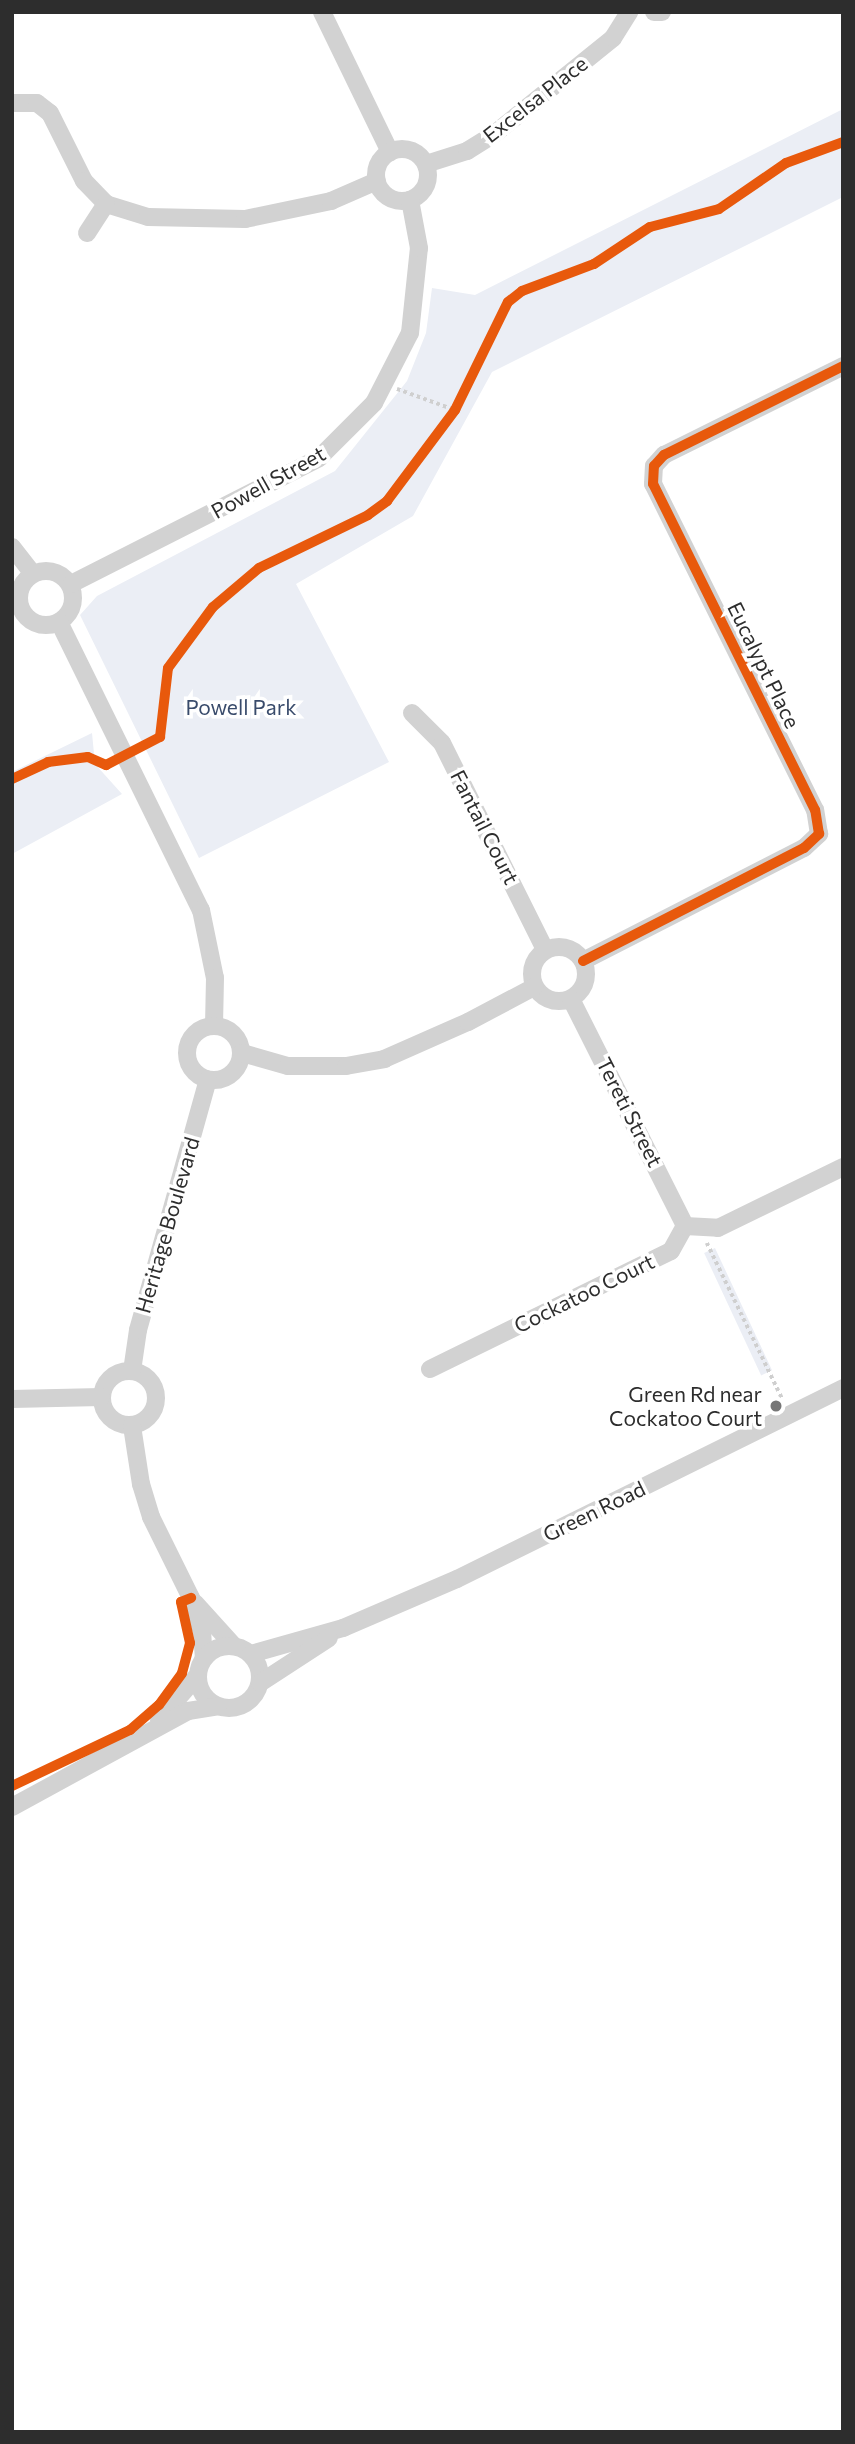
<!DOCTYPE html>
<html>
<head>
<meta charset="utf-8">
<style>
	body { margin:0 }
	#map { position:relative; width:855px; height:2444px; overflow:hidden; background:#fff; font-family:Commissioner,sans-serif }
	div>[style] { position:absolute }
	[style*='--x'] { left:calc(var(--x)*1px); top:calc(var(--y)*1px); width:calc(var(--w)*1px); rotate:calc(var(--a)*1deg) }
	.green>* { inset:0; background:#ebeef5; transform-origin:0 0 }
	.path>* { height:3.5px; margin-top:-1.75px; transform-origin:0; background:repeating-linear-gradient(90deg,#cfcfcf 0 3.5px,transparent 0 7px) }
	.minor>* { height:18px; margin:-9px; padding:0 9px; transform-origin:9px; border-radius:9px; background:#d2d2d2 }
	.minor>.ring { margin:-9px; padding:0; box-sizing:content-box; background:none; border:18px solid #d2d2d2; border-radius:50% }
	.cycleway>* { height:10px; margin:-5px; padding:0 5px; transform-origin:5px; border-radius:5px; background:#e8590c }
	.dots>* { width:19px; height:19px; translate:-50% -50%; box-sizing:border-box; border:4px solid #fff; border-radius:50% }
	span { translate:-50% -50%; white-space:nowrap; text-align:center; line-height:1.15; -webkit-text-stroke:7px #fff; paint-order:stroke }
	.street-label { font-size:21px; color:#2d2d2d }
	.park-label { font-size:21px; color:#394b6b }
	.poi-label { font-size:21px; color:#2d2d2d }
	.right { translate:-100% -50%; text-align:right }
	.frame { position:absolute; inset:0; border:14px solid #2d2d2d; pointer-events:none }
</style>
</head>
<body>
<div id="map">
	<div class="green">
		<i style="clip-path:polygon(843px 109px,843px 197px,492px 372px,413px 516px,296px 584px,389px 762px,199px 858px,80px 615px,97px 596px,335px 471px,407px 381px,426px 333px,432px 288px,475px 295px)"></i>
		<i style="clip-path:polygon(92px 733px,95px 764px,122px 794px,12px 854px,12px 772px)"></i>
		<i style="left:715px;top:1248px;width:135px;height:12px;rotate:65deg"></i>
	</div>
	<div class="path">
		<i style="--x:397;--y:389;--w:62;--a:19.9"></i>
		<i style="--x:707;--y:1243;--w:174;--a:64.2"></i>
	</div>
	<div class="minor">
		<i style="--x:322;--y:12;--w:156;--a:64.1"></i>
		<i style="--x:654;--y:12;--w:8;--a:0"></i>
		<i style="--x:12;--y:103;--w:25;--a:0"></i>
		<i style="--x:37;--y:103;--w:16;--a:38"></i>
		<i style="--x:50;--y:113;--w:76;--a:63.4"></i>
		<i style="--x:84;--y:181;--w:32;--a:46"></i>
		<i style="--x:106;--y:204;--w:44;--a:17.2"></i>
		<i style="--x:148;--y:217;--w:97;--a:1.2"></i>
		<i style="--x:245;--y:219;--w:88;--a:-11.8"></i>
		<i style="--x:331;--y:201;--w:50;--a:-23.5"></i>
		<i class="ring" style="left:376px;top:149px;width:34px;height:34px"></i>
		<i style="--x:426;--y:164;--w:43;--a:-17.6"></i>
		<i style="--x:467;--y:151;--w:31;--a:-32"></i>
		<i style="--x:493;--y:135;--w:154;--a:-38.9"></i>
		<i style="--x:613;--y:38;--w:31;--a:-58"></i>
		<i style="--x:87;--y:233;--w:35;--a:-57"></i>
		<i style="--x:12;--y:547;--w:34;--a:52"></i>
		<i class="ring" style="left:19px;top:571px;width:36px;height:36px"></i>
		<i style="--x:71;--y:584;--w:278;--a:-26.9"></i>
		<i style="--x:319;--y:458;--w:78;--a:-45"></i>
		<i style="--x:374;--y:403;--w:79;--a:-62.8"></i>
		<i style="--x:410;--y:333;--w:85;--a:-84"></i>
		<i style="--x:419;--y:248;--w:49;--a:-100.6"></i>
		<i style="--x:59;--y:622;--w:321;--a:63.8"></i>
		<i style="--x:201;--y:910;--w:69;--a:78.4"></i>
		<i style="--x:215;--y:978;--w:47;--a:91.2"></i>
		<i style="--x:412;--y:713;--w:42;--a:45"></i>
		<i style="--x:442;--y:743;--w:231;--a:63.5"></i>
		<i class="ring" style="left:532px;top:947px;width:36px;height:36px"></i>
		<i style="--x:583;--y:961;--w:248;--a:-27.1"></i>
		<i style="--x:804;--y:848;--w:21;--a:-43"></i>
		<i style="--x:819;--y:834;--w:24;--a:-99"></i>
		<i style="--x:815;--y:810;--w:364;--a:-116.4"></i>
		<i style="--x:653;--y:484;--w:18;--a:-87"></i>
		<i style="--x:654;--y:466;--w:15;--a:-48"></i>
		<i style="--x:664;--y:455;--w:200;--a:-26.4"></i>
		<i style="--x:571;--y:999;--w:254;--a:63.3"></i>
		<i class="ring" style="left:187px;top:1026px;width:36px;height:36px"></i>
		<i style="--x:242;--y:1053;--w:48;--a:15.8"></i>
		<i style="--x:288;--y:1066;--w:58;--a:0"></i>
		<i style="--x:346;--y:1066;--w:39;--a:-10"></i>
		<i style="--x:384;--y:1059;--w:92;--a:-23.8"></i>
		<i style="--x:468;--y:1022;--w:75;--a:-27.9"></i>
		<i style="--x:430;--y:1369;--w:268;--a:-26.1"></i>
		<i style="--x:671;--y:1251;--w:29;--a:-61"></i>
		<i style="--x:685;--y:1226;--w:33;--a:3"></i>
		<i style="--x:718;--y:1228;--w:139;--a:-26"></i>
		<i class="ring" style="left:102px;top:1371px;width:36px;height:36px"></i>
		<i style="--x:132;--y:1371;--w:41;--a:-81.7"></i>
		<i style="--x:138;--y:1330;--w:260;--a:-74.4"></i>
		<i style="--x:12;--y:1399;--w:89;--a:-1.3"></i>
		<i style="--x:132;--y:1426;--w:59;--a:81.2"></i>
		<i style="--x:141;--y:1484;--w:34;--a:73"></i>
		<i style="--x:151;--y:1517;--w:90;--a:63.7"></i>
		<i style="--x:191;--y:1598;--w:35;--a:72"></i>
		<i style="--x:202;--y:1631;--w:27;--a:86"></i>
		<i style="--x:195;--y:1603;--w:58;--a:47.8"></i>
		<i class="ring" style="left:198px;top:1646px;width:44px;height:44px"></i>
		<i style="--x:251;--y:1654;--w:96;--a:-15.8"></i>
		<i style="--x:343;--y:1628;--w:124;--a:-23.3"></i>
		<i style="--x:457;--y:1579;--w:431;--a:-26.3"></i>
		<i style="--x:260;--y:1683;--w:82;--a:-33.1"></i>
		<i style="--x:159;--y:1720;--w:58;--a:-49.2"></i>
		<i style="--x:12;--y:1807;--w:200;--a:-28.6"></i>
		<i style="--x:188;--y:1711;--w:30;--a:-9"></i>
	</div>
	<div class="cycleway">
		<i style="--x:12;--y:779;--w:40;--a:-25"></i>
		<i style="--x:48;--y:762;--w:40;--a:-7.1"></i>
		<i style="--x:88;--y:757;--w:20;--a:24"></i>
		<i style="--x:106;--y:765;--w:61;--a:-27.4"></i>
		<i style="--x:160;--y:737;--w:69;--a:-83.4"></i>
		<i style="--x:168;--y:668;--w:76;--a:-53.6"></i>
		<i style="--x:213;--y:607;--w:60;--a:-40.3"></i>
		<i style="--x:259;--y:568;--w:121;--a:-25.9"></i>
		<i style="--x:368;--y:515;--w:24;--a:-36"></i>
		<i style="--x:387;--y:501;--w:114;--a:-53.2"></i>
		<i style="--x:455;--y:410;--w:120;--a:-63.9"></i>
		<i style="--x:508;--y:302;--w:18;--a:-38"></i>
		<i style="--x:522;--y:291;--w:77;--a:-20.6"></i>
		<i style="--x:594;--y:264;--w:67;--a:-33.5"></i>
		<i style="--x:650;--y:227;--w:71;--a:-14.6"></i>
		<i style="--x:719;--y:209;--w:81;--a:-34.5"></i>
		<i style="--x:786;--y:163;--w:61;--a:-20.2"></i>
		<i style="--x:583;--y:961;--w:248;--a:-27.1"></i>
		<i style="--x:804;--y:848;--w:21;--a:-43"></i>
		<i style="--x:819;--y:834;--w:24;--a:-99"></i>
		<i style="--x:815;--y:810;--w:364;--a:-116.4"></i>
		<i style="--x:653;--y:484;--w:18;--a:-87"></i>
		<i style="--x:654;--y:466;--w:15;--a:-48"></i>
		<i style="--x:664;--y:455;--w:200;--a:-26.4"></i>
		<i style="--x:12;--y:1786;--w:131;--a:-25.4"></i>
		<i style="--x:130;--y:1730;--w:38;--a:-41"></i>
		<i style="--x:159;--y:1705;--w:39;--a:-54"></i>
		<i style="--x:182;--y:1673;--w:31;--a:-75"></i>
		<i style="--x:190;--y:1643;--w:42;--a:-102.4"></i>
		<i style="--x:181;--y:1602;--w:11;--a:-22"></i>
	</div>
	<div class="dots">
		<i style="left:776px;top:1406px;background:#767676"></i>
	</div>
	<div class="street-label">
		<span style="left:535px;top:99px;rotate:-38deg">Excelsa Place</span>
		<span style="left:268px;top:482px;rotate:-29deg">Powell Street</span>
		<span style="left:764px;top:665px;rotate:64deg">Eucalypt Place</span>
		<span style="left:485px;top:827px;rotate:63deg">Fantail Court</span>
		<span style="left:630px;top:1112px;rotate:63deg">Tereti Street</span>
		<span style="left:167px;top:1225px;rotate:-74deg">Heritage Boulevard</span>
		<span style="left:584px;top:1293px;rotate:-26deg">Cockatoo Court</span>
		<span style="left:594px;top:1511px;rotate:-26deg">Green Road</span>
	</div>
	<div class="park-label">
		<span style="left:241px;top:707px">Powell Park</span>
	</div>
	<div class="poi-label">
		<span class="right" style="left:762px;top:1406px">Green Rd near<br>Cockatoo Court</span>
	</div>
	<div class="frame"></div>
</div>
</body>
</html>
